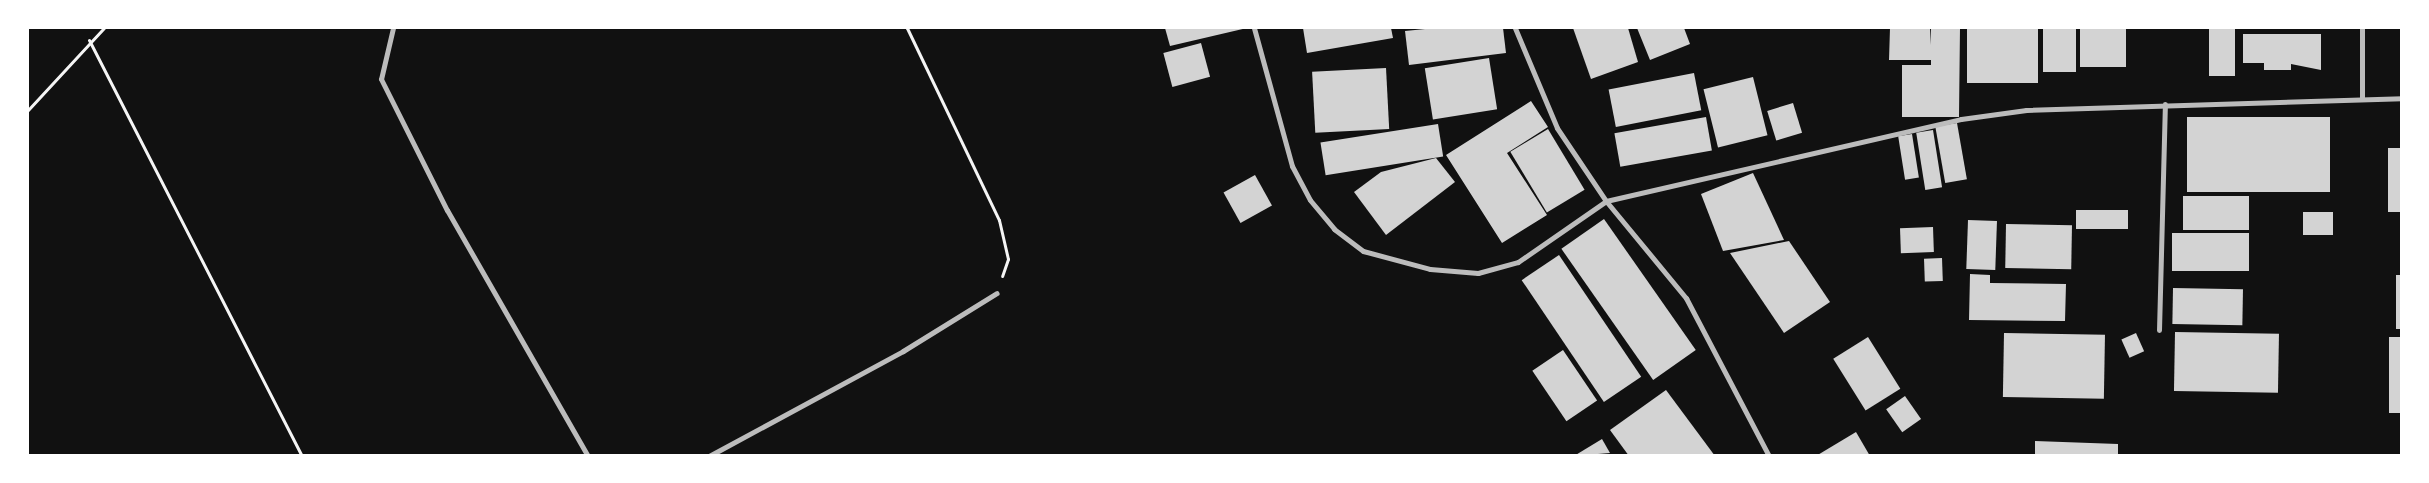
<!DOCTYPE html>
<html>
<head>
<meta charset="utf-8">
<style>
	body { margin:0 }
	#map { position:relative; width:2429px; height:483px; overflow:hidden; background:#111; font-family:"PT Serif",serif }
	div>[style] { position:absolute }
	[style*='--x'] { left:calc(var(--x)*1px); top:calc(var(--y)*1px); width:calc(var(--w)*1px); rotate:calc(var(--a)*1deg) }
	.building>* { inset:0; background:#d3d3d3; transform-origin:0 0 }
	.path>* { height:3px; margin:-1.5px; padding:0 1.5px; transform-origin:1.5px; border-radius:1.5px; background:#f5f5f5 }
	.minor>* { height:5px; margin:-2.5px; padding:0 2.5px; transform-origin:2.5px; border-radius:2.5px; background:#bcbcbc }
	span { translate:-50% -50%; white-space:nowrap; text-align:center; line-height:1.15; -webkit-text-stroke:5px #fff; paint-order:stroke }
	.frame { position:absolute; inset:0; border:29px solid #fff; pointer-events:none }
</style>
</head>
<body>
<div id="map">
	<div class="building">
		<i style="clip-path:polygon(1165px 28px,1247px 28px,1170px 46px)"></i>
		<i style="clip-path:polygon(1303px 28px,1391px 28px,1393px 38px,1307px 53px)"></i>
		<i style="clip-path:polygon(1435px 28px,1503px 28px,1506px 53px,1409px 65px,1405px 31px)"></i>
		<i style="clip-path:polygon(1573px 28px,1628px 28px,1638px 62px,1591px 79px)"></i>
		<i style="clip-path:polygon(1637px 28px,1684px 28px,1690px 44px,1650px 60px)"></i>
		<i style="clip-path:polygon(1890px 28px,1930px 28px,1931px 45px,1931px 28px,1960px 28px,1959px 117px,1902px 117px,1902px 65px,1931px 65px,1931px 60px,1889px 60px)"></i>
		<i style="left:1967px;top:28px;width:71px;height:55px"></i>
		<i style="left:2043px;top:28px;width:33px;height:44px"></i>
		<i style="left:2080px;top:28px;width:46px;height:39px"></i>
		<i style="left:2209px;top:28px;width:26px;height:48px"></i>
		<i style="clip-path:polygon(2243px 34px,2321px 34px,2321px 70px,2291px 64px,2291px 70px,2264px 70px,2264px 63px,2243px 63px)"></i>
		<i style="left:1201px;top:43px;width:35px;height:39px;rotate:75deg"></i>
		<i style="left:1489px;top:58px;width:52px;height:65px;rotate:81deg"></i>
		<i style="left:1386px;top:68px;width:61px;height:74px;rotate:87deg"></i>
		<i style="left:1694px;top:73px;width:38px;height:87px;rotate:79deg"></i>
		<i style="left:1753px;top:77px;width:60px;height:51px;rotate:76deg"></i>
		<i style="clip-path:polygon(1531px 101px,1548px 127px,1507px 153px,1547px 215px,1502px 243px,1446px 155px)"></i>
		<i style="left:1793px;top:103px;width:31px;height:27px;rotate:73deg"></i>
		<i style="left:1706px;top:117px;width:34px;height:93px;rotate:80deg"></i>
		<i style="left:2187px;top:117px;width:143px;height:75px"></i>
		<i style="left:1957px;top:123px;width:57px;height:22px;rotate:80deg"></i>
		<i style="left:1438px;top:124px;width:33px;height:119px;rotate:81deg"></i>
		<i style="left:1548px;top:129px;width:71px;height:44px;rotate:59deg"></i>
		<i style="left:1933px;top:130px;width:58px;height:17px;rotate:81deg"></i>
		<i style="left:1912px;top:134px;width:44px;height:14px;rotate:81deg"></i>
		<i style="left:2388px;top:148px;width:14px;height:64px"></i>
		<i style="clip-path:polygon(1436px 158px,1455px 182px,1386px 235px,1354px 192px,1381px 172px)"></i>
		<i style="clip-path:polygon(1753px 173px,1784px 240px,1723px 251px,1701px 194px)"></i>
		<i style="left:1255px;top:175px;width:35px;height:36px;rotate:61deg"></i>
		<i style="left:2183px;top:196px;width:66px;height:34px"></i>
		<i style="left:2128px;top:210px;width:19px;height:52px;rotate:90deg"></i>
		<i style="left:2303px;top:212px;width:30px;height:23px"></i>
		<i style="left:1604px;top:219px;width:160px;height:52px;rotate:55deg"></i>
		<i style="left:1968px;top:220px;width:29px;height:49px;rotate:2deg"></i>
		<i style="left:2006px;top:224px;width:66px;height:44px;rotate:1deg"></i>
		<i style="left:1933px;top:227px;width:25px;height:33px;rotate:88deg"></i>
		<i style="left:2172px;top:233px;width:77px;height:38px"></i>
		<i style="clip-path:polygon(1789px 241px,1830px 302px,1784px 333px,1730px 253px)"></i>
		<i style="left:1559px;top:255px;width:147px;height:45px;rotate:56deg"></i>
		<i style="left:1942px;top:258px;width:23px;height:18px;rotate:88deg"></i>
		<i style="clip-path:polygon(1970px 274px,1990px 275px,1990px 283px,2066px 284px,2065px 321px,1969px 320px)"></i>
		<i style="left:2396px;top:275px;width:6px;height:54px"></i>
		<i style="left:2173px;top:288px;width:70px;height:36px;rotate:1deg"></i>
		<i style="left:2175px;top:332px;width:104px;height:59px;rotate:1deg"></i>
		<i style="left:2004px;top:333px;width:101px;height:64px;rotate:1deg"></i>
		<i style="left:2136px;top:333px;width:20px;height:16px;rotate:66deg"></i>
		<i style="left:1868px;top:337px;width:61px;height:41px;rotate:58deg"></i>
		<i style="left:2389px;top:337px;width:13px;height:76px"></i>
		<i style="left:1563px;top:350px;width:61px;height:37px;rotate:56deg"></i>
		<i style="clip-path:polygon(1666px 390px,1715px 456px,1629px 456px,1610px 430px)"></i>
		<i style="left:1905px;top:396px;width:28px;height:23px;rotate:55deg"></i>
		<i style="clip-path:polygon(1856px 432px,1870px 456px,1816px 456px)"></i>
		<i style="clip-path:polygon(1602px 439px,1610px 453px,1574px 456px)"></i>
		<i style="clip-path:polygon(2035px 441px,2118px 444px,2118px 456px,2035px 456px)"></i>
	</div>
	<div class="path">
		<i style="--x:907;--y:28;--w:213;--a:64.4"></i>
		<i style="--x:999;--y:220;--w:40;--a:77"></i>
		<i style="--x:1008;--y:259;--w:18;--a:109"></i>
		<i style="--x:89;--y:40;--w:467;--a:62.9"></i>
		<i style="--x:28;--y:110;--w:112;--a:-47.2"></i>
	</div>
	<div class="minor">
		<i style="--x:393;--y:28;--w:52;--a:103.2"></i>
		<i style="--x:381;--y:79;--w:147;--a:63.3"></i>
		<i style="--x:447;--y:210;--w:284;--a:60.2"></i>
		<i style="--x:1254;--y:28;--w:143;--a:74.6"></i>
		<i style="--x:1292;--y:166;--w:38;--a:62"></i>
		<i style="--x:1310;--y:200;--w:38;--a:50"></i>
		<i style="--x:1334;--y:229;--w:36;--a:37"></i>
		<i style="--x:1363;--y:251;--w:69;--a:15"></i>
		<i style="--x:1430;--y:269;--w:48;--a:4.8"></i>
		<i style="--x:1478;--y:273;--w:41;--a:-15.4"></i>
		<i style="--x:1518;--y:262;--w:107;--a:-34.7"></i>
		<i style="--x:1606;--y:201;--w:364;--a:-13"></i>
		<i style="--x:1961;--y:119;--w:66;--a:-7.9"></i>
		<i style="--x:2026;--y:110;--w:376;--a:-1.8"></i>
		<i style="--x:1515;--y:28;--w:108;--a:67.2"></i>
		<i style="--x:1557;--y:128;--w:88;--a:56.1"></i>
		<i style="--x:1606;--y:201;--w:126;--a:50.5"></i>
		<i style="--x:1686;--y:298;--w:178;--a:62.3"></i>
		<i style="--x:2362;--y:97;--w:69;--a:-90"></i>
		<i style="--x:2159;--y:330;--w:226;--a:-88.5"></i>
		<i style="--x:709;--y:456;--w:221;--a:-28.4"></i>
		<i style="--x:903;--y:351;--w:110;--a:-31.7"></i>
	</div>
	<div class="frame"></div>
</div>
</body>
</html>
